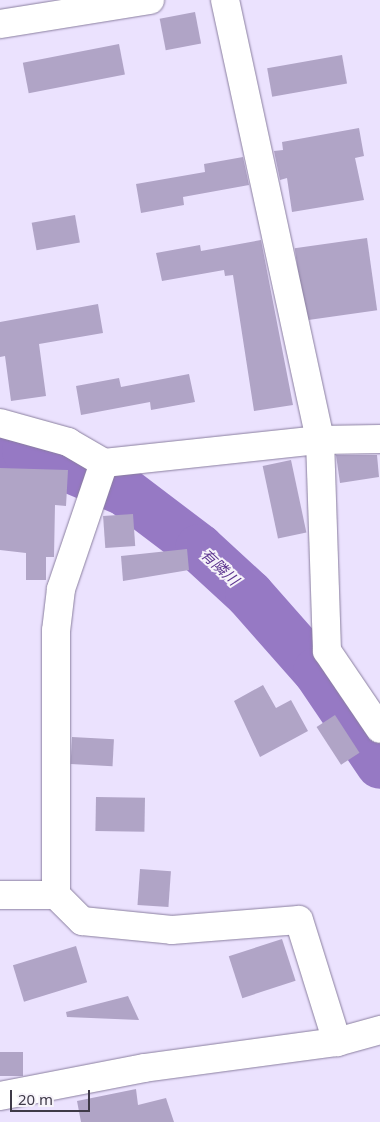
<!DOCTYPE html>
<html>
<head>
<meta charset="utf-8">
<style>
	body { margin:0 }
	#map { position:relative; width:380px; height:1122px; overflow:hidden; background:#ebe2fe; font-family:"Noto Sans","Noto Sans JP",sans-serif }
	div>[style] { position:absolute }
	[style*='--x'] { left:calc(var(--x)*1px); top:calc(var(--y)*1px); width:calc(var(--w)*1px); rotate:calc(var(--a)*1deg) }
	.river>* { height:49px; margin:-24.5px; padding:0 24.5px; transform-origin:24.5px; border-radius:24.5px; background:#9679c4 }
	.building>* { inset:0; background:#b0a4c6; transform-origin:0 0 }
	.roads { filter:drop-shadow(0 0 1px #8a7f9f) drop-shadow(0 0 1px #8a7f9f) }
	.minor>* { height:28px; margin:-14px; padding:0 14px; transform-origin:14px; border-radius:14px; background:#fff }
	span { translate:-50% -50%; white-space:nowrap; text-align:center; line-height:1.15; -webkit-text-stroke:4px #f6f3fa; paint-order:stroke }
	.water-label { font-size:15px; color:#5e3690; font-style:italic }
	.scale { position:absolute; left:10px; top:1090px; width:80px; height:22px; box-sizing:border-box; border:2px solid #3f3a48; border-top:0; padding-left:6px; font-size:15px; line-height:18px; white-space:nowrap; color:#3f3a48; -webkit-text-stroke:4px #f6f3fa; paint-order:stroke }
</style>
</head>
<body>
<div id="map">
	<div class="river">
		<i style="--x:0;--y:446;--w:26;--a:9"></i>
		<i style="--x:26;--y:450;--w:106;--a:22.7"></i>
		<i style="--x:124;--y:491;--w:94;--a:37.2"></i>
		<i style="--x:199;--y:548;--w:68;--a:42.6"></i>
		<i style="--x:249;--y:594;--w:103;--a:48.6"></i>
		<i style="--x:317;--y:671;--w:112;--a:55.9"></i>
	</div>
	<div class="building">
		<i style="left:195px;top:12px;width:32px;height:36px;rotate:79deg"></i>
		<i style="left:119px;top:44px;width:31px;height:98px;rotate:79deg"></i>
		<i style="left:342px;top:55px;width:29px;height:76px;rotate:80deg"></i>
		<i style="clip-path:polygon(359px 128px,364px 156px,355px 158px,364px 200px,292px 212px,287px 178px,280px 180px,274px 151px,283px 150px,282px 142px)"></i>
		<i style="clip-path:polygon(243px 157px,249px 185px,183px 197px,184px 205px,141px 213px,136px 184px,205px 172px,204px 164px)"></i>
		<i style="left:75px;top:215px;width:28px;height:44px;rotate:80deg"></i>
		<i style="left:367px;top:238px;width:73px;height:73px;rotate:82deg"></i>
		<i style="clip-path:polygon(261px 240px,293px 405px,254px 411px,233px 275px,225px 276px,224px 270px,162px 281px,156px 253px,200px 245px,201px 251px)"></i>
		<i style="clip-path:polygon(98px 304px,103px 333px,39px 344px,46px 396px,11px 401px,5px 356px,0 357px,0 322px)"></i>
		<i style="clip-path:polygon(189px 374px,195px 402px,151px 410px,150px 402px,81px 415px,76px 386px,119px 378px,121px 387px)"></i>
		<i style="clip-path:polygon(336px 455px,377px 455px,379px 477px,340px 483px)"></i>
		<i style="left:291px;top:460px;width:74px;height:29px;rotate:78deg"></i>
		<i style="clip-path:polygon(0 468px,68px 470px,66px 506px,55px 505px,54px 557px,46px 557px,46px 580px,26px 580px,26px 553px,0 550px)"></i>
		<i style="left:133px;top:514px;width:32px;height:30px;rotate:86deg"></i>
		<i style="clip-path:polygon(187px 549px,189px 570px,123px 581px,121px 556px)"></i>
		<i style="clip-path:polygon(263px 685px,276px 708px,291px 700px,308px 731px,260px 757px,234px 701px)"></i>
		<i style="left:335px;top:715px;width:45px;height:22px;rotate:57deg"></i>
		<i style="left:72px;top:737px;width:42px;height:27px;rotate:3deg"></i>
		<i style="left:96px;top:797px;width:49px;height:34px;rotate:1deg"></i>
		<i style="left:140px;top:869px;width:31px;height:36px;rotate:4deg"></i>
		<i style="left:282px;top:939px;width:44px;height:56px;rotate:72deg"></i>
		<i style="left:76px;top:946px;width:38px;height:66px;rotate:73deg"></i>
		<i style="clip-path:polygon(128px 996px,139px 1020px,67px 1017px,66px 1012px)"></i>
		<i style="left:23px;top:1052px;width:24px;height:23px;rotate:90deg"></i>
		<i style="clip-path:polygon(136px 1089px,138px 1105px,166px 1098px,174px 1122px,81px 1122px,77px 1101px)"></i>
	</div>
	<div class="roads">
		<div class="minor">
			<i style="--x:225;--y:0;--w:450;--a:77.8"></i>
			<i style="--x:320;--y:440;--w:211;--a:88.1"></i>
			<i style="--x:327;--y:651;--w:94;--a:55.8"></i>
			<i style="--x:0;--y:24;--w:152;--a:-9.1"></i>
			<i style="--x:0;--y:423;--w:71;--a:15.6"></i>
			<i style="--x:68;--y:442;--w:42;--a:30.3"></i>
			<i style="--x:0;--y:895;--w:56;--a:0"></i>
			<i style="--x:56;--y:895;--w:37;--a:45"></i>
			<i style="--x:82;--y:921;--w:90;--a:5.7"></i>
			<i style="--x:172;--y:930;--w:127;--a:-4.5"></i>
			<i style="--x:299;--y:920;--w:128;--a:72.7"></i>
			<i style="--x:56;--y:895;--w:264;--a:-90"></i>
			<i style="--x:56;--y:631;--w:42;--a:-83.2"></i>
			<i style="--x:61;--y:589;--w:133;--a:-71.2"></i>
			<i style="--x:104;--y:463;--w:217;--a:-6.1"></i>
			<i style="--x:320;--y:440;--w:60;--a:-1"></i>
			<i style="--x:0;--y:1096;--w:147;--a:-11"></i>
			<i style="--x:144;--y:1068;--w:195;--a:-7.7"></i>
			<i style="--x:337;--y:1042;--w:45;--a:-15.6"></i>
		</div>
	</div>
	<div class="water-label">
		<span style="left:220px;top:567px;rotate:43deg">有隣川</span>
	</div>
	<div class="scale">20 m</div>
</div>
</body>
</html>
